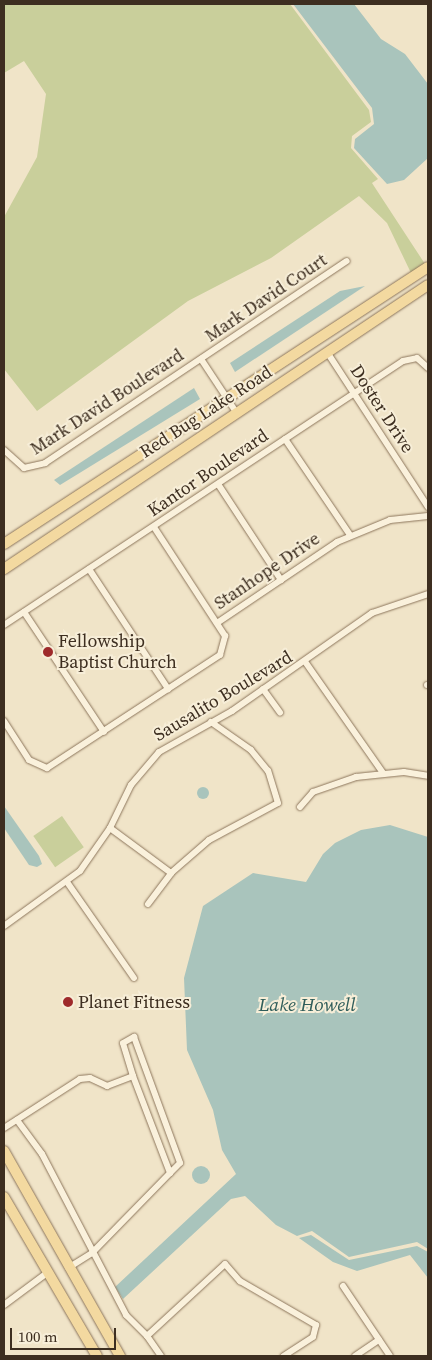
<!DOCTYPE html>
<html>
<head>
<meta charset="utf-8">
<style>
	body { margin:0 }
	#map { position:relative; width:432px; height:1360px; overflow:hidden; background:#f0e4c8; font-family:"Source Serif 4",serif }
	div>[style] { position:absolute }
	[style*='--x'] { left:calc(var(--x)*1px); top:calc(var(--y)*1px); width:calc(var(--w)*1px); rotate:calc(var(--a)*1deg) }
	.green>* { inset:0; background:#c9cf9b; transform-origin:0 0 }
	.water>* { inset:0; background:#a9c4bc }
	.round { border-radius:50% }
	.roads { filter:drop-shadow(0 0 1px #8d765c) drop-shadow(0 0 1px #8d765c) }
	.street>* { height:6px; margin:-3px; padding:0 3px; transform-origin:3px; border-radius:3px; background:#faf1dc }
	.primary>* { height:10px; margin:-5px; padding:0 5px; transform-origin:5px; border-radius:5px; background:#f3d9a0 }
	.dots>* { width:14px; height:14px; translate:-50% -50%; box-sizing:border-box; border:2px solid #f7eed8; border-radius:50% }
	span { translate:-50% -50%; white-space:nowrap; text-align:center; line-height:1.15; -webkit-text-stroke:4px #f7eed8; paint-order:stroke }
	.street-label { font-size:18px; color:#3d2e20 }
	.poi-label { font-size:18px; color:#3d2e20 }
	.left { translate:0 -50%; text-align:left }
	.water-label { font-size:19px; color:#2f5d5a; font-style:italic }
	.frame { position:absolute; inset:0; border:5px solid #3d2e20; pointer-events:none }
	.scale { position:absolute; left:10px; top:1328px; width:106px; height:22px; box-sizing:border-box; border:2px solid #3d2e20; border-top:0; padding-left:6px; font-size:15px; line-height:18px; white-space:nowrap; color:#3d2e20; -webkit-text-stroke:4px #f7eed8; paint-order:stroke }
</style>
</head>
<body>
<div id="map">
	<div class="green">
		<i style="clip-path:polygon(4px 4px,290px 4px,369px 110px,371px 122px,352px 136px,351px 148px,378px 179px,372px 183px,425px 264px,411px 273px,387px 223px,359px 196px,271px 258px,188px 301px,37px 411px,4px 369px,4px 217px,37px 157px,46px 94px,24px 61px,4px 73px)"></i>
		<i style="left:62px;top:816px;width:38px;height:35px;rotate:55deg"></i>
	</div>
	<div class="water">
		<i style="clip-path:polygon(293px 4px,354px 4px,381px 39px,405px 54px,428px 84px,428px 158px,404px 180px,387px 184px,354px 148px,355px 139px,374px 124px,372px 108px)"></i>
		<i style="clip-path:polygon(365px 286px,235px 372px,230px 363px,340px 291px)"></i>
		<i style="clip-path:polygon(194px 388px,200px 399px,60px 485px,54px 480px)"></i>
		<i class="round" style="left:197px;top:787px;width:12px;height:12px"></i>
		<i style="clip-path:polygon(4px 806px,39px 856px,42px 864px,37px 867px,29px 865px,4px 828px)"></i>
		<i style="clip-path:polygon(390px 825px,428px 837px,428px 1249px,417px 1242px,349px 1257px,312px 1231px,297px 1236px,276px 1225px,245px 1196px,231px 1199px,123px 1299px,115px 1287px,236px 1174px,222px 1150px,213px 1110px,187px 1050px,184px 978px,203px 906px,253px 873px,306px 882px,323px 854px,335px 843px,361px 830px)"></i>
		<i class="round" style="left:192px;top:1166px;width:18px;height:18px"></i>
		<i style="clip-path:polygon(311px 1235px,349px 1260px,417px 1246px,428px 1252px,428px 1278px,410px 1255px,357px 1271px,333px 1262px,299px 1238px)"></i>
	</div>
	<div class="roads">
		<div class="street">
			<i style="--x:327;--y:352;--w:185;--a:56.9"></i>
			<i style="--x:201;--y:359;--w:64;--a:56.6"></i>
			<i style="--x:285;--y:439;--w:116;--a:55.9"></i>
			<i style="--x:4;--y:450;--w:27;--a:42"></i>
			<i style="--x:24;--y:468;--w:22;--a:-13"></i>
			<i style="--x:45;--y:463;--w:363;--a:-33.8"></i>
			<i style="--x:218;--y:484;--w:115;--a:56.7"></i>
			<i style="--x:89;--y:569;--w:144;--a:56.6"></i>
			<i style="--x:24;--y:612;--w:144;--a:56.3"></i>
			<i style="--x:217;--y:623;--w:145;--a:-34"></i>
			<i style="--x:337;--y:542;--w:57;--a:-22.5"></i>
			<i style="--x:390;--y:520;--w:38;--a:-6"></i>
			<i style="--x:4;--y:625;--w:478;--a:-33.5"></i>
			<i style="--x:403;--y:361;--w:14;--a:-12"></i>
			<i style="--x:417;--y:358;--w:15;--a:42"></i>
			<i style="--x:306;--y:663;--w:134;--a:55"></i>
			<i style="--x:427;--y:685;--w:1;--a:0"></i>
			<i style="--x:263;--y:689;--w:29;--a:54"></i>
			<i style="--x:4;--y:721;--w:46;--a:57.3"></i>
			<i style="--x:29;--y:760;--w:20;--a:24"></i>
			<i style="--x:47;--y:768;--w:207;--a:-33.2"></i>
			<i style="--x:220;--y:655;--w:20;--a:-75"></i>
			<i style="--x:225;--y:636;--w:130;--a:-123.1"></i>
			<i style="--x:300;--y:807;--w:20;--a:-49"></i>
			<i style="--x:313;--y:792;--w:46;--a:-19.2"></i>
			<i style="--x:356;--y:777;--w:48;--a:-5.9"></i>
			<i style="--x:404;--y:772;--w:24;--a:9"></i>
			<i style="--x:110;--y:828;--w:76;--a:36.4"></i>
			<i style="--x:67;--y:882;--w:117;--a:55.1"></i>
			<i style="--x:148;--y:904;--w:39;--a:-53"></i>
			<i style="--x:171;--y:873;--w:50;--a:-41"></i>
			<i style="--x:209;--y:840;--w:78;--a:-28.2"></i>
			<i style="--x:278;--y:803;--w:34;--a:-107"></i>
			<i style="--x:268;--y:771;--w:27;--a:-129"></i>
			<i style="--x:251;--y:750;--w:49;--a:-145"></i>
			<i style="--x:4;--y:926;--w:94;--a:-35.9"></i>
			<i style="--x:80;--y:871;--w:52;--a:-55.1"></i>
			<i style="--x:110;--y:828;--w:48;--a:-64"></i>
			<i style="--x:131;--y:785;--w:43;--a:-49.7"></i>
			<i style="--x:159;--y:752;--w:84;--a:-29.3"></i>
			<i style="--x:232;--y:711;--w:171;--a:-35"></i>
			<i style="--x:372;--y:613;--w:59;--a:-18.7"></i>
			<i style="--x:133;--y:1076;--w:34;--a:-107"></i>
			<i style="--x:123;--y:1043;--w:13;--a:-29"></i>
			<i style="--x:134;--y:1037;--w:134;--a:69.9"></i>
			<i style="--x:180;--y:1163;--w:14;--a:135"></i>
			<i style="--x:17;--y:1120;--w:42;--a:53.7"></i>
			<i style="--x:42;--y:1154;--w:182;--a:62.4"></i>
			<i style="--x:126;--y:1315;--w:30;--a:45"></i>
			<i style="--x:4;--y:1128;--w:90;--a:-32.8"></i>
			<i style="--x:80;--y:1079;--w:10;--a:-6"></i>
			<i style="--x:90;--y:1078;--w:19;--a:25"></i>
			<i style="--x:107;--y:1086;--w:28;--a:-21"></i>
			<i style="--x:133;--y:1076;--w:104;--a:69.1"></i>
			<i style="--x:170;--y:1173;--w:112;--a:134.3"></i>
			<i style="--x:92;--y:1253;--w:28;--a:148"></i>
			<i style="--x:343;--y:1286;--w:84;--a:56.1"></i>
			<i style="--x:4;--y:1305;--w:54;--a:-36.7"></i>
			<i style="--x:161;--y:1356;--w:24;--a:-125"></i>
			<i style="--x:147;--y:1336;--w:106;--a:-42.7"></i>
			<i style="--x:225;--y:1264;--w:23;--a:49"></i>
			<i style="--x:240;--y:1281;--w:88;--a:30.1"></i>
			<i style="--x:316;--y:1325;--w:12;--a:104"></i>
			<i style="--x:313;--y:1337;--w:35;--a:147"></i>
			<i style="--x:355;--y:1356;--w:29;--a:-34"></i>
		</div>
		<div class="primary">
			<i style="--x:4;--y:544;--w:506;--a:-33.16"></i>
			<i style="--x:4;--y:569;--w:510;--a:-33.81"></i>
			<i style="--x:4;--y:1151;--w:236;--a:60.5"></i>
			<i style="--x:4;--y:1197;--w:184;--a:59.7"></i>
		</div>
	</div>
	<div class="dots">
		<i style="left:48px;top:652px;background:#9e2a2b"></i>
		<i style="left:68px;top:1002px;background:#9e2a2b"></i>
	</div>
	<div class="street-label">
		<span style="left:266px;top:298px;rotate:-34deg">Mark David Court</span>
		<span style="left:107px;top:402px;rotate:-33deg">Mark David Boulevard</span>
		<span style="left:382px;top:409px;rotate:57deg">Doster Drive</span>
		<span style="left:206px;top:412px;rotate:-33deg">Red Bug Lake Road</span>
		<span style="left:208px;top:473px;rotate:-34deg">Kantor Boulevard</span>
		<span style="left:267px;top:571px;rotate:-34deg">Stanhope Drive</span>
		<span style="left:223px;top:696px;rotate:-31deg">Sausalito Boulevard</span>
	</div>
	<div class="poi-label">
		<span class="left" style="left:58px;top:652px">Fellowship<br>Baptist Church</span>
		<span class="left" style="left:78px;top:1002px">Planet Fitness</span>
	</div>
	<div class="water-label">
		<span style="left:307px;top:1005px">Lake Howell</span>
	</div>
	<div class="frame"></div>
	<div class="scale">100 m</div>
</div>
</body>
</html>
